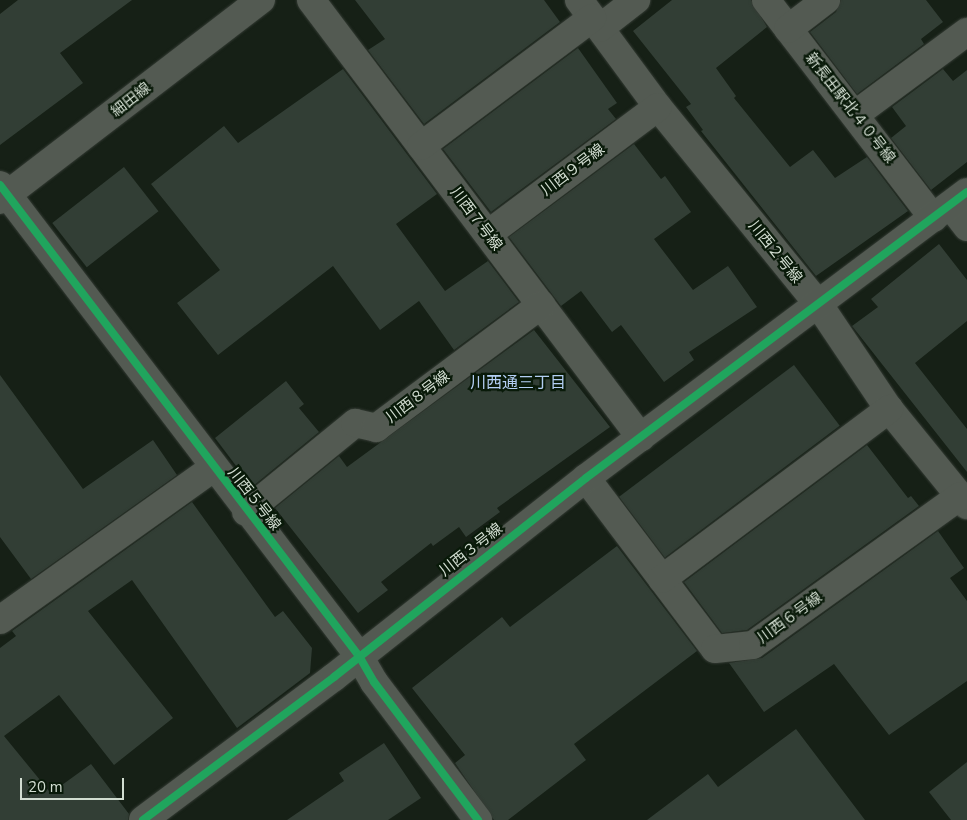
<!DOCTYPE html>
<html>
<head>
<meta charset="utf-8">
<style>
	body { margin:0 }
	#map { position:relative; width:967px; height:820px; overflow:hidden; background:#162016; font-family:"Nunito Sans","Noto Sans JP",sans-serif }
	div>[style] { position:absolute }
	[style*='--x'] { left:calc(var(--x)*1px); top:calc(var(--y)*1px); width:calc(var(--w)*1px); rotate:calc(var(--a)*1deg) }
	.building>* { inset:0; background:#323e35; transform-origin:0 0 }
	.roads { filter:drop-shadow(0 0 1px #343b34) drop-shadow(0 0 1px #343b34) }
	.minor>* { height:28px; margin:-14px; padding:0 14px; transform-origin:14px; border-radius:14px; background:#535a52 }
	.cycleway>* { height:8px; margin:-4px; padding:0 4px; transform-origin:4px; border-radius:4px; background:#20a55d }
	span { translate:-50% -50%; white-space:nowrap; text-align:center; line-height:1.15; -webkit-text-stroke:4.5px #091a09; paint-order:stroke }
	.street-label { font-size:15px; color:#d2ddd1 }
	.neighbourhood-label { font-size:16px; color:#b3cef3 }
	.scale { position:absolute; left:20px; top:778px; width:104px; height:22px; box-sizing:border-box; border:2px solid #d2ddd1; border-top:0; padding-left:6px; font-size:15px; line-height:18px; white-space:nowrap; color:#d2ddd1; -webkit-text-stroke:4px #091a09; paint-order:stroke }
</style>
</head>
<body>
<div id="map">
	<div class="building">
		<i style="clip-path:polygon(18px 0,132px 0,60px 53px,83px 83px,0 145px,0 14px)"></i>
		<i style="clip-path:polygon(355px 0,544px 0,560px 22px,424px 124px,368px 50px,385px 39px)"></i>
		<i style="clip-path:polygon(672px 0,751px 0,767px 27px,716px 68px,736px 96px,734px 98px,790px 167px,813px 150px,835px 178px,867px 157px,908px 211px,816px 276px,701px 131px,703px 130px,686px 107px,691px 104px,633px 31px)"></i>
		<i style="clip-path:polygon(841px 0,926px 0,943px 22px,921px 39px,924px 44px,857px 94px,810px 32px,836px 12px)"></i>
		<i style="clip-path:polygon(578px 48px,617px 103px,608px 109px,616px 119px,491px 212px,443px 149px)"></i>
		<i style="clip-path:polygon(343px 69px,437px 194px,396px 224px,445px 291px,488px 261px,519px 302px,454px 350px,419px 301px,380px 330px,333px 266px,218px 355px,177px 303px,220px 270px,151px 184px,224px 126px,238px 143px)"></i>
		<i style="clip-path:polygon(943px 69px,953px 81px,967px 70px,967px 162px,931px 190px,891px 138px,906px 126px,892px 107px)"></i>
		<i style="clip-path:polygon(634px 144px,661px 179px,665px 176px,691px 212px,654px 239px,693px 290px,728px 266px,757px 307px,689px 352px,694px 360px,664px 382px,621px 325px,612px 332px,581px 291px,561px 306px,509px 237px)"></i>
		<i style="left:124px;top:167px;width:56px;height:91px;rotate:52deg"></i>
		<i style="clip-path:polygon(939px 244px,967px 280px,967px 321px,915px 363px,967px 429px,967px 472px,852px 326px,878px 307px,871px 299px)"></i>
		<i style="clip-path:polygon(534px 330px,610px 427px,497px 508px,500px 512px,466px 537px,459px 527px,433px 546px,431px 543px,381px 582px,388px 590px,358px 613px,275px 508px,339px 456px,347px 467px)"></i>
		<i style="left:794px;top:365px;width:76px;height:219px;rotate:53deg"></i>
		<i style="clip-path:polygon(0 375px,83px 489px,153px 440px,177px 475px,31px 579px,0 537px)"></i>
		<i style="clip-path:polygon(286px 381px,304px 404px,299px 408px,319px 432px,252px 487px,215px 438px)"></i>
		<i style="clip-path:polygon(867px 445px,908px 498px,911px 496px,919px 506px,747px 630px,722px 633px,684px 582px)"></i>
		<i style="clip-path:polygon(192px 502px,275px 617px,283px 611px,312px 648px,310px 673px,237px 728px,132px 580px,88px 611px,173px 718px,114px 765px,59px 695px,4px 736px,49px 791px,53px 788px,55px 790px,91px 764px,129px 814px,128px 820px,0 820px,0 648px,16px 636px,12px 631px)"></i>
		<i style="clip-path:polygon(938px 531px,964px 568px,950px 578px,967px 601px,967px 681px,889px 735px,834px 664px,764px 712px,729px 663px,762px 658px)"></i>
		<i style="clip-path:polygon(617px 546px,697px 651px,574px 744px,586px 760px,508px 820px,494px 820px,455px 763px,465px 755px,412px 688px,502px 617px,510px 627px)"></i>
		<i style="clip-path:polygon(796px 729px,865px 820px,647px 820px,708px 774px,718px 787px)"></i>
		<i style="clip-path:polygon(384px 743px,421px 798px,388px 820px,287px 820px,344px 781px,339px 773px)"></i>
		<i style="clip-path:polygon(967px 762px,967px 820px,951px 820px,929px 792px)"></i>
	</div>
	<div class="roads">
		<div class="minor">
			<i style="--x:311;--y:0;--w:548;--a:53"></i>
			<i style="--x:579;--y:0;--w:133;--a:53.6"></i>
			<i style="--x:658;--y:107;--w:255;--a:50.9"></i>
			<i style="--x:819;--y:305;--w:125;--a:56.1"></i>
			<i style="--x:889;--y:409;--w:124;--a:50.9"></i>
			<i style="--x:766;--y:0;--w:275;--a:52.5"></i>
			<i style="--x:600;--y:28;--w:46;--a:-37.9"></i>
			<i style="--x:788;--y:29;--w:48;--a:-37.3"></i>
			<i style="--x:856;--y:114;--w:138;--a:-36.5"></i>
			<i style="--x:421;--y:146;--w:214;--a:-36.8"></i>
			<i style="--x:0;--y:185;--w:592;--a:52.69"></i>
			<i style="--x:359;--y:656;--w:30;--a:60"></i>
			<i style="--x:374;--y:682;--w:173;--a:53"></i>
			<i style="--x:0;--y:200;--w:329;--a:-37.5"></i>
			<i style="--x:950;--y:205;--w:28;--a:52"></i>
			<i style="--x:488;--y:234;--w:212;--a:-36.8"></i>
			<i style="--x:586;--y:478;--w:214;--a:53"></i>
			<i style="--x:715;--y:649;--w:38;--a:-6"></i>
			<i style="--x:753;--y:645;--w:255;--a:-35.7"></i>
			<i style="--x:246;--y:512;--w:141;--a:-39.2"></i>
			<i style="--x:355;--y:423;--w:22;--a:13"></i>
			<i style="--x:376;--y:428;--w:206;--a:-36.7"></i>
			<i style="--x:662;--y:579;--w:284;--a:-36.8"></i>
			<i style="--x:0;--y:620;--w:262;--a:-35.5"></i>
			<i style="--x:143;--y:820;--w:239;--a:-36.8"></i>
			<i style="--x:334;--y:677;--w:321;--a:-38.3"></i>
			<i style="--x:586;--y:478;--w:476;--a:-36.9"></i>
		</div>
	</div>
	<div class="cycleway">
		<i style="--x:0;--y:185;--w:592;--a:52.69"></i>
		<i style="--x:359;--y:656;--w:30;--a:60"></i>
		<i style="--x:374;--y:682;--w:173;--a:53"></i>
		<i style="--x:143;--y:820;--w:239;--a:-36.8"></i>
		<i style="--x:334;--y:677;--w:321;--a:-38.3"></i>
		<i style="--x:586;--y:478;--w:476;--a:-36.9"></i>
	</div>
	<div class="street-label">
		<span style="left:131px;top:100px;rotate:-38deg">細田線</span>
		<span style="left:850px;top:108px;rotate:52deg">新長田駅北４０号線</span>
		<span style="left:573px;top:170px;rotate:-37deg">川西９号線</span>
		<span style="left:476px;top:219px;rotate:53deg">川西７号線</span>
		<span style="left:775px;top:252px;rotate:51deg">川西２号線</span>
		<span style="left:418px;top:397px;rotate:-37deg">川西８号線</span>
		<span style="left:254px;top:499px;rotate:52deg">川西５号線</span>
		<span style="left:471px;top:550px;rotate:-38deg">川西３号線</span>
		<span style="left:790px;top:618px;rotate:-36deg">川西６号線</span>
	</div>
	<div class="neighbourhood-label">
		<span style="left:518px;top:383px">川西通三丁目</span>
	</div>
	<div class="scale">20 m</div>
</div>
</body>
</html>
